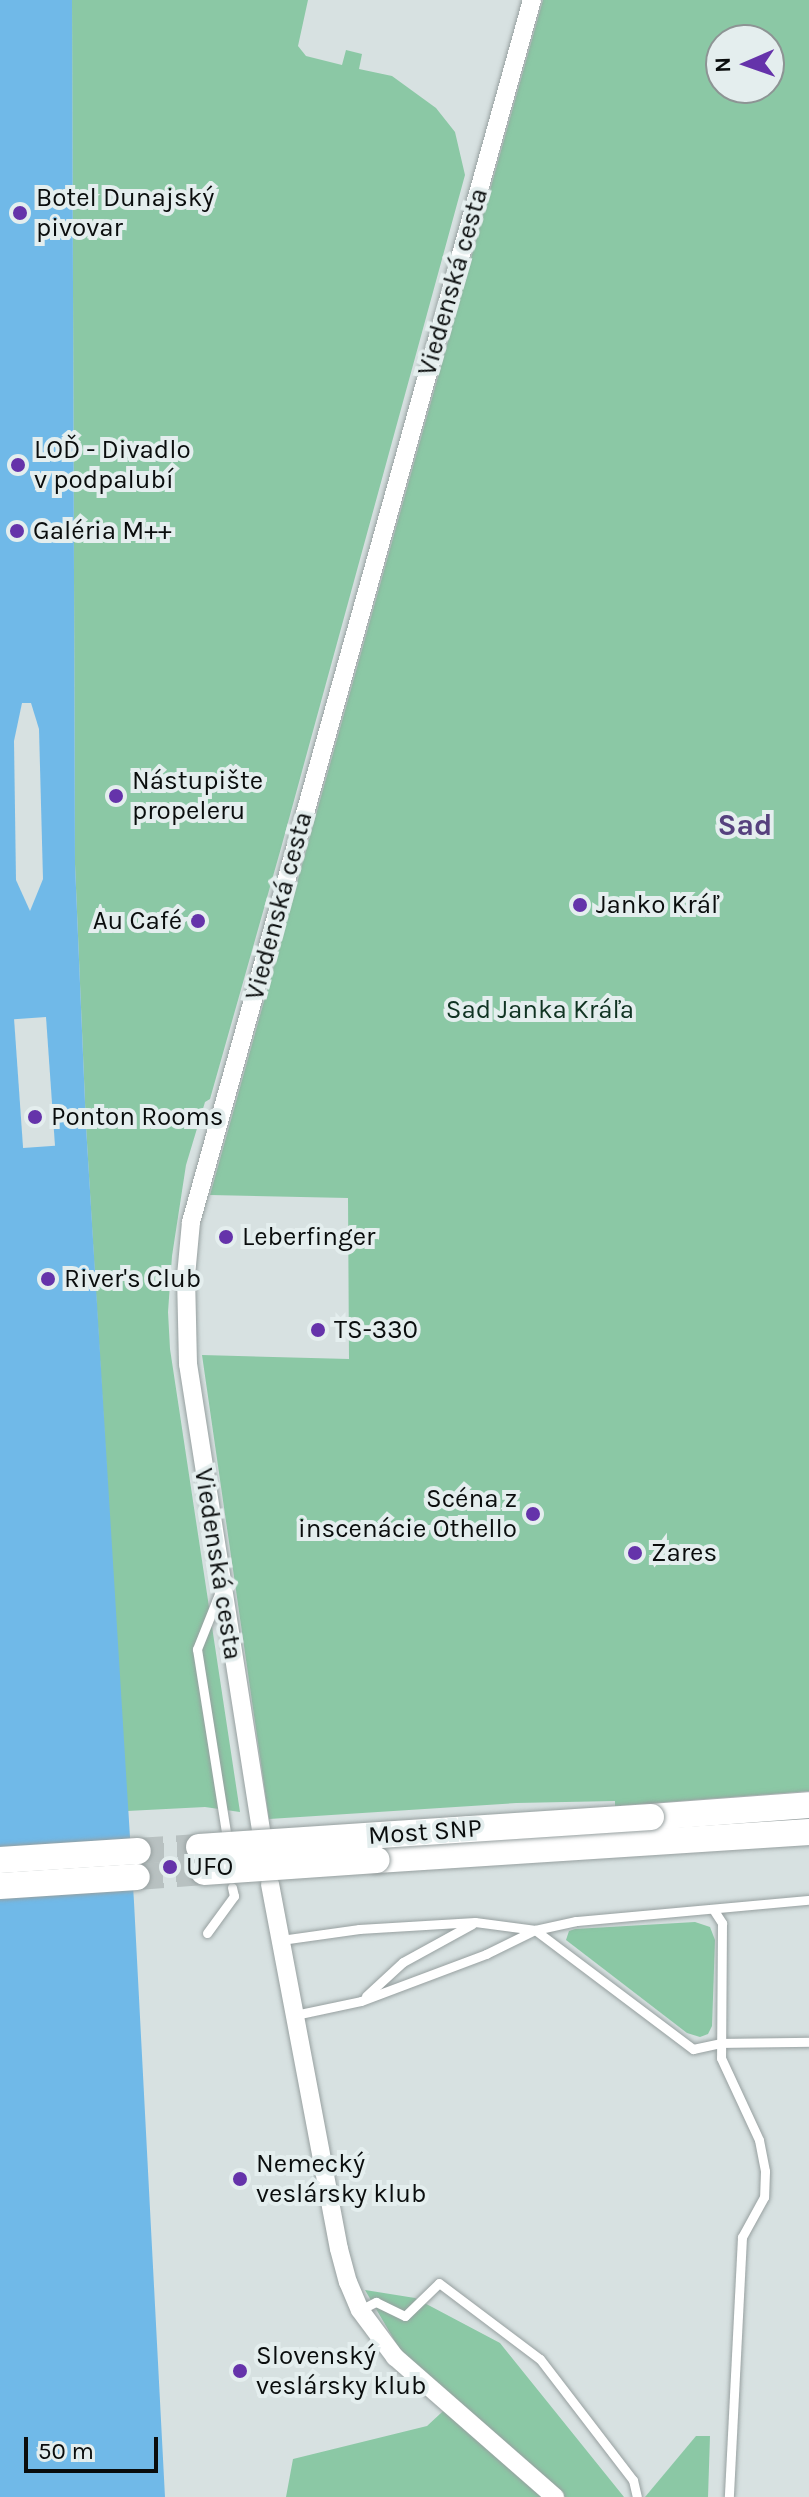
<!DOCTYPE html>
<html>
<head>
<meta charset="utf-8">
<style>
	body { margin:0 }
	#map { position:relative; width:809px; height:2497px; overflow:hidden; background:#d7e1e1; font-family:Karla,sans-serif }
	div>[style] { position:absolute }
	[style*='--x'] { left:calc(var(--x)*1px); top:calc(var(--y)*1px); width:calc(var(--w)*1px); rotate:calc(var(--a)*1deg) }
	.green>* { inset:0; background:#8bc8a5 }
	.water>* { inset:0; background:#70b9e8 }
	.pier>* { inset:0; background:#d7e1e1; transform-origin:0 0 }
	.secondary-tunnel>* { height:26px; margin-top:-13px; transform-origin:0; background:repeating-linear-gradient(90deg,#b8c1c1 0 26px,transparent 0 39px) }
	.roads { filter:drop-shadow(0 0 2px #97a0a0) drop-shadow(0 0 2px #97a0a0) }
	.lane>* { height:9px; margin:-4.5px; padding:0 4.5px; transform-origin:4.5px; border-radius:4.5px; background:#fff }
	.street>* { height:18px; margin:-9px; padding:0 9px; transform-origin:9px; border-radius:9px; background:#fff }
	.secondary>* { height:26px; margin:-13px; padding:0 13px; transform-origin:13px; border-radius:13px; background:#fff }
	.bridges { filter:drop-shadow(0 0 2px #97a0a0) drop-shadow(0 0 2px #97a0a0) }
	.secondary-bridge>* { height:26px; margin:-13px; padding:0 13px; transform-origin:13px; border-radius:13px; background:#fff }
	.dots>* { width:22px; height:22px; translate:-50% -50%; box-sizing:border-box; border:4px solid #e4eeee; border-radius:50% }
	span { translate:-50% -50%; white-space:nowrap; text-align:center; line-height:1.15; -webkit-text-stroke:8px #e4eeee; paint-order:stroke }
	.poi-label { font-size:26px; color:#0a0d0d }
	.left { translate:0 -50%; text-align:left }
	.right { translate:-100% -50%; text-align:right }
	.street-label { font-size:26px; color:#0a0d0d }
	.park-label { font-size:26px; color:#103322 }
	.quarter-label { font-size:30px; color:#56417e; font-weight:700 }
	.north { position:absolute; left:705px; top:24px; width:80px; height:80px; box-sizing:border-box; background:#e4eeee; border:2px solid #8d9494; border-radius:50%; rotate:268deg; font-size:22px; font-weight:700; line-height:32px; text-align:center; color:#0a0d0d }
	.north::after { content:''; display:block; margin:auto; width:28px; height:36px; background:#6533aa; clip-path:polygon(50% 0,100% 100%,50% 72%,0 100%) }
	.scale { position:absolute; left:24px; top:2437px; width:134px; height:36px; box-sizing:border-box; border:4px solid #0a0d0d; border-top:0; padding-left:10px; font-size:24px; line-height:28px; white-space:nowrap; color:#0a0d0d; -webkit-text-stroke:6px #e4eeee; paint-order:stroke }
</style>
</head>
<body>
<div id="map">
	<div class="green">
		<i style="clip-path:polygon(72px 0,308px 0,298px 46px,306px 56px,342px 65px,346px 50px,362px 54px,359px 69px,392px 76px,436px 108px,455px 132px,465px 175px,281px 848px,210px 1099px,205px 1102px,186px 1165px,172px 1256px,168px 1312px,170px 1349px,240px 1812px,205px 1807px,127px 1811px,86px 1126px,75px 864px)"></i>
		<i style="clip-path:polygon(evenodd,543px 0,809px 0,809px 1791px,615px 1806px,615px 1801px,516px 1803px,269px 1819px,202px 1355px,349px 1359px,348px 1198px,210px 1195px,543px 0,721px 40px,769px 40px,769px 88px,721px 88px,721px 40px)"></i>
		<i style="clip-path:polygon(695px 1922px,710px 1927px,715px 1940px,712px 2026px,708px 2034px,700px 2037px,687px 2033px,566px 1940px,569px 1931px,575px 1929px)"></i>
		<i style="clip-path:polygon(365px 2290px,415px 2298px,500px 2343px,624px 2497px,286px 2497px,293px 2459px,427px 2426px,454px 2401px,403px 2355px)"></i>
		<i style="clip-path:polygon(696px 2436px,710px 2436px,708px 2497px,645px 2497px)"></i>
	</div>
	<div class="water">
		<i style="clip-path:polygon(0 0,72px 0,75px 864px,86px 1126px,134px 1902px,165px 2497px,0 2497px)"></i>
	</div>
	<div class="pier">
		<i style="clip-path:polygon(22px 703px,31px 703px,39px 729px,43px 879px,30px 911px,16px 880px,14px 741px)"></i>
		<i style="left:46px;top:1017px;width:129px;height:32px;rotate:86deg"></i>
	</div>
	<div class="secondary-tunnel">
		<i style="--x:138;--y:1851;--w:61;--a:-3.8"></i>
		<i style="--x:137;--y:1877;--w:67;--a:-4.3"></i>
	</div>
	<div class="roads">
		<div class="lane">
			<i style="--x:221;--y:1589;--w:65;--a:111.8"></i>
			<i style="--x:197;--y:1649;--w:185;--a:81"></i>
			<i style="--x:713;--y:1909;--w:17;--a:57"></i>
			<i style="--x:722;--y:1923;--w:135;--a:90.4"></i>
			<i style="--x:721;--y:2058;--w:90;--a:65.1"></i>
			<i style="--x:759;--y:2140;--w:32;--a:79"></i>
			<i style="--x:765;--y:2171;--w:26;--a:92"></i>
			<i style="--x:764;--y:2197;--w:46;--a:118.8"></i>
			<i style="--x:742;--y:2237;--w:260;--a:92.9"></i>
			<i style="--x:207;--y:1933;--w:46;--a:-53.9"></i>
			<i style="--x:234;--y:1896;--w:9;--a:-103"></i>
			<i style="--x:281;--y:1940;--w:79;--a:-8"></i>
			<i style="--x:359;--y:1929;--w:116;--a:-3.5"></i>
			<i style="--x:475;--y:1922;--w:61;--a:7.6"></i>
			<i style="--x:535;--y:1930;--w:198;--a:37"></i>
			<i style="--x:693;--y:2049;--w:29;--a:-12"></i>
			<i style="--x:721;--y:2043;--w:88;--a:-0.7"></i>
			<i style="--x:366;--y:1996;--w:50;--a:-42.6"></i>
			<i style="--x:403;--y:1962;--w:79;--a:-28.8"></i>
			<i style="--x:295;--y:2015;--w:67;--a:-12"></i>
			<i style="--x:361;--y:2001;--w:134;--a:-20.6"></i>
			<i style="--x:486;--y:1954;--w:55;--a:-26.1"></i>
			<i style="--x:535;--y:1930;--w:42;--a:-12.4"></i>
			<i style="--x:576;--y:1921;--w:234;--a:-5.2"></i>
			<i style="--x:360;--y:2310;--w:18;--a:-27"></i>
			<i style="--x:376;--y:2302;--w:32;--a:26"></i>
			<i style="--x:405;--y:2316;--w:47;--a:-44.1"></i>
			<i style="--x:439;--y:2283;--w:126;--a:37"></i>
			<i style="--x:540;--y:2359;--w:153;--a:52.5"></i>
			<i style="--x:633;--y:2480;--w:17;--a:77"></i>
		</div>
		<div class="street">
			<i style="--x:261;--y:1830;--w:472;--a:-98.9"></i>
			<i style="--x:188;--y:1364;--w:88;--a:-91.3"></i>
			<i style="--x:186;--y:1276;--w:54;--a:-84.7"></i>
			<i style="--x:191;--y:1222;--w:1269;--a:-74.41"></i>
			<i style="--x:270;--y:1884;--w:371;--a:79.3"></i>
			<i style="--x:339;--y:2249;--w:34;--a:75"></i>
			<i style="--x:348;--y:2282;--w:30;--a:67"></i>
			<i style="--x:360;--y:2310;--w:59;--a:53.3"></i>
			<i style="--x:395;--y:2357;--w:213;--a:41.2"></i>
		</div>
		<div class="secondary">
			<i style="--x:651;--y:1817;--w:158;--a:-4.3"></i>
			<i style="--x:0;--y:1860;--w:138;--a:-3.7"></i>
			<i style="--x:377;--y:1860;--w:433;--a:-3.7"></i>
			<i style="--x:0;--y:1886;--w:137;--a:-3.8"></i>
		</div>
	</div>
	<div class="bridges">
		<div class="secondary-bridge">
			<i style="--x:199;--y:1847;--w:453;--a:-3.8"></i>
			<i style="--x:204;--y:1872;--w:173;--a:-4"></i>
		</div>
	</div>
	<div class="dots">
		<i style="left:20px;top:213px;background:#6533aa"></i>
		<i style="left:18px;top:465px;background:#6533aa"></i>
		<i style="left:17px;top:531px;background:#6533aa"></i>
		<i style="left:116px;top:796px;background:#6533aa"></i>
		<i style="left:580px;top:905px;background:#6533aa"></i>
		<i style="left:198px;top:921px;background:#6533aa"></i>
		<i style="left:35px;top:1117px;background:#6533aa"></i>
		<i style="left:226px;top:1237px;background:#6533aa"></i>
		<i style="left:48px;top:1279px;background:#6533aa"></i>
		<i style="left:318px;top:1330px;background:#6533aa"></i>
		<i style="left:533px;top:1514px;background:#6533aa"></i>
		<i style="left:635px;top:1553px;background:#6533aa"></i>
		<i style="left:170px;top:1867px;background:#6533aa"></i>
		<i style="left:240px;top:2179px;background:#6533aa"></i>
		<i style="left:240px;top:2371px;background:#6533aa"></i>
	</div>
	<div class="poi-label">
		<span class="left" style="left:36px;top:213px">Botel Dunajský<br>pivovar</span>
		<span class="left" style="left:34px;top:465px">LOĎ - Divadlo<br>v podpalubí</span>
		<span class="left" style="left:33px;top:531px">Galéria M++</span>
		<span class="left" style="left:132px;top:796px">Nástupište<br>propeleru</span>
		<span class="left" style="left:596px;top:905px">Janko Kráľ</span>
		<span class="right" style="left:182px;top:921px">Au Café</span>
		<span class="left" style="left:51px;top:1117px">Ponton Rooms</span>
		<span class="left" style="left:242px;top:1237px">Leberfinger</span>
		<span class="left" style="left:64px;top:1279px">River's Club</span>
		<span class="left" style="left:334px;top:1330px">TS-330</span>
		<span class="right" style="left:517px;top:1514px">Scéna z<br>inscenácie Othello</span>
		<span class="left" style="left:651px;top:1553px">Zares</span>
		<span class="left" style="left:186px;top:1867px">UFO</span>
		<span class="left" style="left:256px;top:2179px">Nemecký<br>veslársky klub</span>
		<span class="left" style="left:256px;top:2371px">Slovenský<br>veslársky klub</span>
	</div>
	<div class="street-label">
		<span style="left:453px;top:282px;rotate:-74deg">Viedenská cesta</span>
		<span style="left:279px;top:906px;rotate:-75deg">Viedenská cesta</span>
		<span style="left:218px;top:1564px;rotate:81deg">Viedenská cesta</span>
		<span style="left:425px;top:1832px;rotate:-4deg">Most SNP</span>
	</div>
	<div class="park-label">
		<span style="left:540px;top:1010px">Sad Janka Kráľa</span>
	</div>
	<div class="quarter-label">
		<span style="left:745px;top:825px">Sad</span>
	</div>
	<div class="north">N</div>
	<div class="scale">50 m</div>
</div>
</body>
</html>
